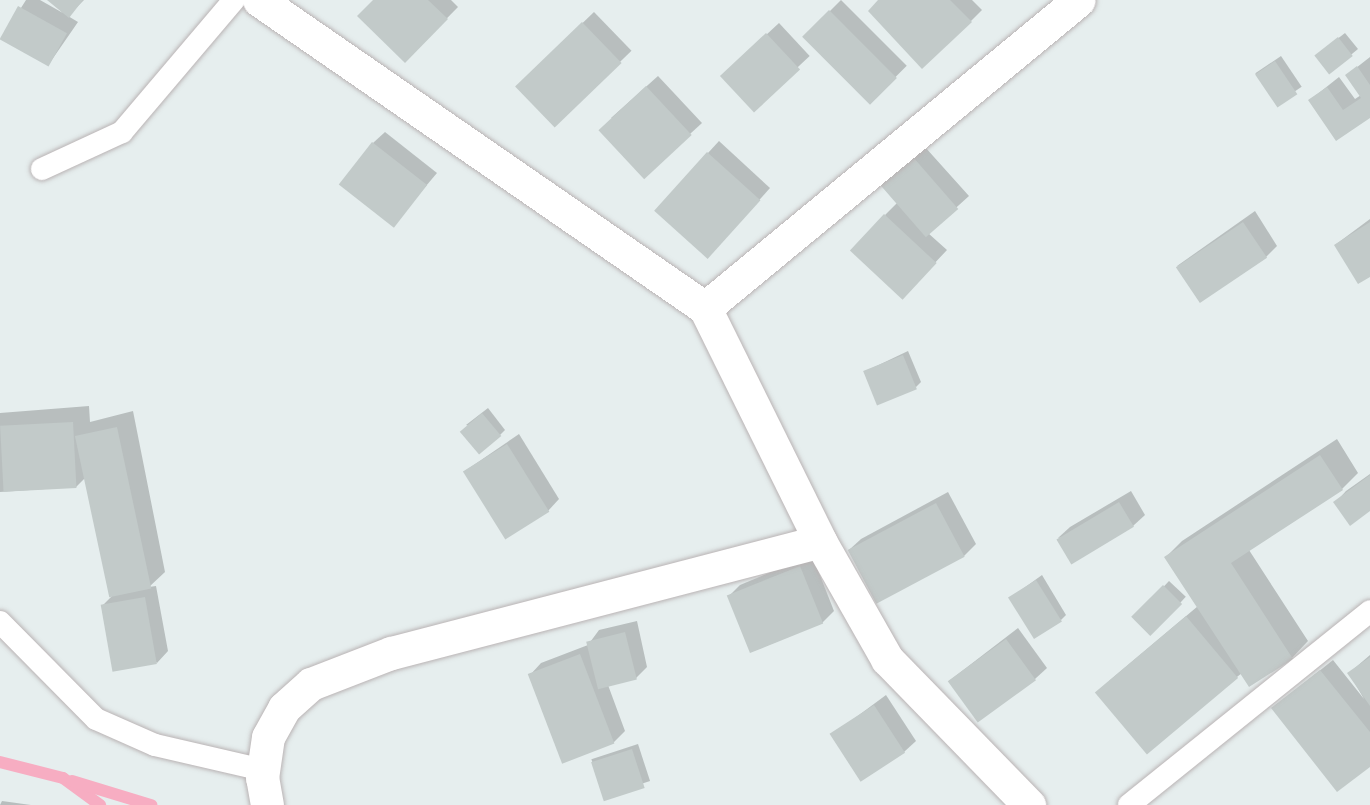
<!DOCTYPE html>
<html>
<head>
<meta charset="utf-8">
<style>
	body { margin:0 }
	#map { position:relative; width:1370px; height:805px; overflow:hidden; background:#e6eeee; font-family:"Golos Text",sans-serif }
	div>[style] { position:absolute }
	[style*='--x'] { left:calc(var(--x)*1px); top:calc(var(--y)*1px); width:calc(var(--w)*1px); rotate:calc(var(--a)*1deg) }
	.shadow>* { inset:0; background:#0003; transform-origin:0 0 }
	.stream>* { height:12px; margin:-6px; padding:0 6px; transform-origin:6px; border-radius:6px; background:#f7adc2 }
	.building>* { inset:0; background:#c2cac9; transform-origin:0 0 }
	.roads { filter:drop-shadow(0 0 2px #b9b3b4) drop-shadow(0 0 2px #b9b3b4) }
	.service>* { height:22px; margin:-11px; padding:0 11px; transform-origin:11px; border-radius:11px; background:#fff }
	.minor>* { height:33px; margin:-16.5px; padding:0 16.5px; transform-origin:16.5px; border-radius:16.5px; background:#fff }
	span { translate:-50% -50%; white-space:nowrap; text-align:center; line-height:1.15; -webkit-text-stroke:6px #fff; paint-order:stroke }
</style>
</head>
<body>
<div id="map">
	<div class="shadow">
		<i style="clip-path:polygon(26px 0,40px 0,63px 13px,49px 0,84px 0,68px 16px,78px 22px,49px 64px,2px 38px)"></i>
		<i style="clip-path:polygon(375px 0,451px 0,458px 7px,405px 61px)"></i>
		<i style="left:841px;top:0;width:93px;height:52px;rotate:45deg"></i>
		<i style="clip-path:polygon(880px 0,972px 0,982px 10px,971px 21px)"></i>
		<i style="left:594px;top:12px;width:54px;height:107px;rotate:46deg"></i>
		<i style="left:779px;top:23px;width:45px;height:78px;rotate:47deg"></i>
		<i style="clip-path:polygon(1345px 33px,1358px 49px,1330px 72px,1323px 50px)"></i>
		<i style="left:1281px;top:56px;width:37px;height:31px;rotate:56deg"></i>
		<i style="clip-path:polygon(1370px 57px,1370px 116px,1337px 139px,1310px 100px,1339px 77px,1355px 99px,1361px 95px,1347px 75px)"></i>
		<i style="clip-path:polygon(658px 76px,702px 123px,690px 134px,611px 118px)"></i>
		<i style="clip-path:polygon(385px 132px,437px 173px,393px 225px,373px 143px)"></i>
		<i style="clip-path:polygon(719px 141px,770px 188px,719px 245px,708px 153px)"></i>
		<i style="clip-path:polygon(925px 147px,969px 196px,928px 233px,947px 250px,914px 285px,885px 215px,898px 202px,895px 174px)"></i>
		<i style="clip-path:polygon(1255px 211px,1277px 246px,1266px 257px,1177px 266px)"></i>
		<i style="clip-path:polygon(1370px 219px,1370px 275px,1335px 245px)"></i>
		<i style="clip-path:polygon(908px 351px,921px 382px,916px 387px,864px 372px)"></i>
		<i style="clip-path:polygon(89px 406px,90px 422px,133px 411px,165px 572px,149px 587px,156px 586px,168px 651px,157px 663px,102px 606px,113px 595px,85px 478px,76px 487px,0 492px,0 413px)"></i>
		<i style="clip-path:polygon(488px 408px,505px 430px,500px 435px,466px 425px)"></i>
		<i style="clip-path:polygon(519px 434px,559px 499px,548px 511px,465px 471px)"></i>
		<i style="clip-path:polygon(1337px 439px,1358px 473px,1342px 489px,1249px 550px,1308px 641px,1292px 658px,1242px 673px,1146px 748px,1109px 681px,1198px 606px,1166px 557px,1182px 541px)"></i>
		<i style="clip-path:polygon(1370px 474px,1370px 509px,1335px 503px,1346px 491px)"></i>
		<i style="clip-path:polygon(1131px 491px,1145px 515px,1133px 526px,1058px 538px,1070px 527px)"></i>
		<i style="clip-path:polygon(948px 492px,976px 544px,964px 556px,877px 602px,849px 550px,861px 539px)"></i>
		<i style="clip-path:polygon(812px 555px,834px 611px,822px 623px,751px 652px,729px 596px,740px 585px)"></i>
		<i style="clip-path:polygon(1042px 575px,1066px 615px,1061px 620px,1010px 598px)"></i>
		<i style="left:1169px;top:581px;width:23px;height:50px;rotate:43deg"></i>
		<i style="clip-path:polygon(637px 621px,647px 667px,636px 678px,608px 685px,625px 731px,613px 743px,530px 675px,541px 663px,588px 645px,599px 630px)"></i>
		<i style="clip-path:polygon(1018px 628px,1047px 668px,1035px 679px,949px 681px)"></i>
		<i style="clip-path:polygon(1370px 655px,1370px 765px,1273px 708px,1333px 660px,1364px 699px,1349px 673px)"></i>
		<i style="clip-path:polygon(886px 695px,916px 741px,904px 752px,832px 735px)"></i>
		<i style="left:638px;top:744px;width:39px;height:49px;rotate:72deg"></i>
		<i style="clip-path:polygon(2px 801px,31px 805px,0 805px)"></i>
	</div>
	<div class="stream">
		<i style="--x:0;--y:762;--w:65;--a:14.3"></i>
		<i style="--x:63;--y:778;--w:46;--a:36.1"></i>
		<i style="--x:72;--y:781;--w:83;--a:16.9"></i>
	</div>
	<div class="building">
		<i style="clip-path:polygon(47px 0,83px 0,69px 18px)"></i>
		<i style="clip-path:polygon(373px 0,428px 0,448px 19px,405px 63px,357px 16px)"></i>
		<i style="clip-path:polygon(878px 0,950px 0,972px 22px,922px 69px,868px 11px)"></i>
		<i style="left:18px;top:6px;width:56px;height:38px;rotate:29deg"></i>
		<i style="left:829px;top:10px;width:96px;height:38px;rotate:45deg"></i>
		<i style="left:582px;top:22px;width:57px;height:93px;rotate:46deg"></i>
		<i style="left:766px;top:33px;width:50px;height:63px;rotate:47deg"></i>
		<i style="left:1338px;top:37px;width:24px;height:30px;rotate:52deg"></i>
		<i style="left:1275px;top:61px;width:40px;height:24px;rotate:56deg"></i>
		<i style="clip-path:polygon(1357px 66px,1370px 85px,1370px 118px,1336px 141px,1308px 100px,1327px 87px,1343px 110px,1361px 98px,1345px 75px)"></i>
		<i style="left:646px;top:86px;width:67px;height:65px;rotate:47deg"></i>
		<i style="left:372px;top:142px;width:70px;height:54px;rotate:38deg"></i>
		<i style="left:707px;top:152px;width:72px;height:79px;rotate:42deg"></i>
		<i style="left:913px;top:157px;width:69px;height:43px;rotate:49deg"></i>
		<i style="left:884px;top:214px;width:72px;height:50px;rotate:43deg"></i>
		<i style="left:1243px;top:222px;width:43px;height:81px;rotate:56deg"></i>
		<i style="clip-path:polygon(1370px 222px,1370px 277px,1358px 284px,1334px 245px)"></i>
		<i style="left:903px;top:355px;width:37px;height:43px;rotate:68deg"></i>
		<i style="left:482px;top:413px;width:30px;height:29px;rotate:50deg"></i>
		<i style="left:73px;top:422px;width:66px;height:73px;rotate:87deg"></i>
		<i style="left:117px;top:427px;width:165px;height:43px;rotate:78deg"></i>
		<i style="left:507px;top:444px;width:80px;height:52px;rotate:58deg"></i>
		<i style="clip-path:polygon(1320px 455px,1343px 490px,1231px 563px,1293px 659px,1249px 687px,1164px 557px)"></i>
		<i style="clip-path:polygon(1370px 475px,1370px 511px,1350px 526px,1333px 502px)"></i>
		<i style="left:1119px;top:502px;width:29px;height:73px;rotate:59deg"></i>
		<i style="left:936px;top:503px;width:61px;height:100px;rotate:62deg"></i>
		<i style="left:800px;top:566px;width:62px;height:79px;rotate:68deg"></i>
		<i style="left:1036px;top:580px;width:49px;height:33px;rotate:58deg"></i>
		<i style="left:1163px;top:585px;width:27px;height:45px;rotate:45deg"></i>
		<i style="left:145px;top:597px;width:68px;height:45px;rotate:80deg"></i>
		<i style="left:1186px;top:616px;width:81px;height:119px;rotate:50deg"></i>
		<i style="left:625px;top:632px;width:49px;height:40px;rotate:76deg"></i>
		<i style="left:1006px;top:639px;width:51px;height:72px;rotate:54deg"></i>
		<i style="left:580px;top:654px;width:96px;height:56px;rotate:69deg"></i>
		<i style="clip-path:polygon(1370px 657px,1370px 706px,1347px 673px)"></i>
		<i style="clip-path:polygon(1320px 670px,1370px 732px,1370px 767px,1337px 792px,1271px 708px)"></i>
		<i style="left:874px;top:705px;width:57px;height:53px;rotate:57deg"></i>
		<i style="left:632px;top:749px;width:41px;height:43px;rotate:72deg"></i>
	</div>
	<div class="roads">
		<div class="service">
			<i style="--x:42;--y:169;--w:88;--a:-24.8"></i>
			<i style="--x:122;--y:132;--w:173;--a:-49.7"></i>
			<i style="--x:0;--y:622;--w:136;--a:45.3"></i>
			<i style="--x:96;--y:719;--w:64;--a:23.8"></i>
			<i style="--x:155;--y:745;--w:111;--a:13"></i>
			<i style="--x:1129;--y:805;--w:309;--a:-38.8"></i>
		</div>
		<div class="minor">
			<i style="--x:259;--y:0;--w:542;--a:34.63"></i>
			<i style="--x:705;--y:308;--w:260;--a:63.7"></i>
			<i style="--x:820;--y:541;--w:136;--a:60.4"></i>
			<i style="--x:887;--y:659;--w:204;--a:45.8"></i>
			<i style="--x:705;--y:308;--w:484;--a:-39.5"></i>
			<i style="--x:267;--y:805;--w:27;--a:-100"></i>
			<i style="--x:262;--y:778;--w:41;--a:-81.7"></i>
			<i style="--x:268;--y:737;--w:33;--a:-61"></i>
			<i style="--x:284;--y:708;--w:36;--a:-42"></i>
			<i style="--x:311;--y:684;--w:86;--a:-21.2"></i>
			<i style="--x:391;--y:653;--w:443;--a:-14.6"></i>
		</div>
	</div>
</div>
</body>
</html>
